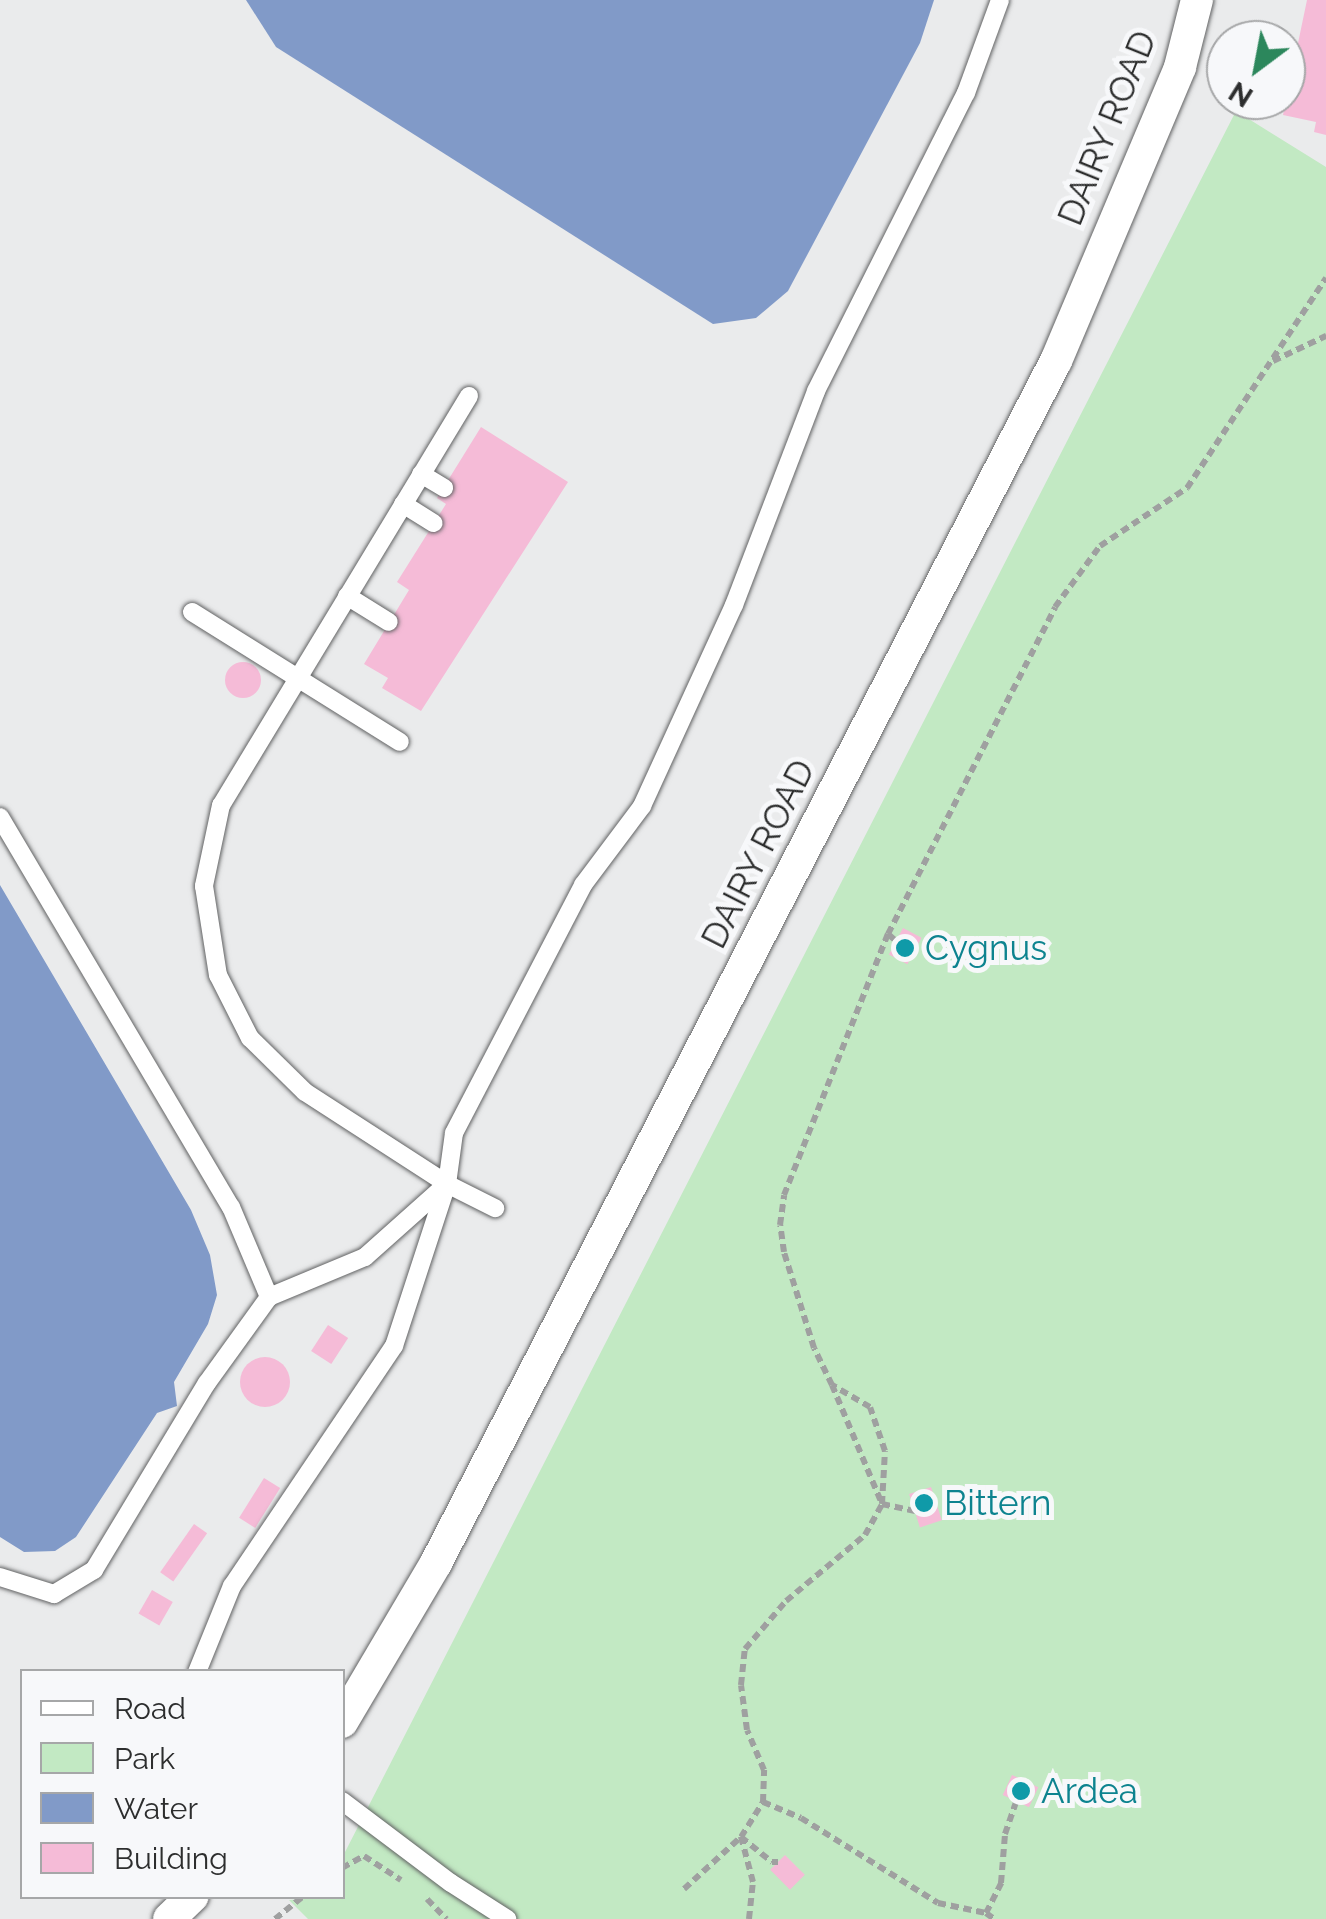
<!DOCTYPE html>
<html>
<head>
<meta charset="utf-8">
<style>
	body { margin:0 }
	#map { position:relative; width:1326px; height:1919px; overflow:hidden; background:#eaebec; font-family:Raleway,sans-serif }
	div>[style] { position:absolute }
	[style*='--x'] { left:calc(var(--x)*1px); top:calc(var(--y)*1px); width:calc(var(--w)*1px); rotate:calc(var(--a)*1deg) }
	.green>* { inset:0; background:#c2e9c3 }
	.water>* { inset:0; background:#819ac8 }
	.building>* { inset:0; background:#f5bbd7; transform-origin:0 0 }
	.round { border-radius:50% }
	.path>* { height:6px; margin-top:-3px; transform-origin:0; background:repeating-linear-gradient(90deg,#9fa0a0 0 8px,transparent 0 13px) }
	.roads { filter:drop-shadow(0 0 2px #616263) drop-shadow(0 0 2px #616263) }
	.lane>* { height:18px; margin:-9px; padding:0 9px; transform-origin:9px; border-radius:9px; background:#fff }
	.street>* { height:32px; margin:-16px; padding:0 16px; transform-origin:16px; border-radius:16px; background:#fff }
	.dots>* { width:28px; height:28px; translate:-50% -50%; box-sizing:border-box; border:5px solid #f7f8fa; border-radius:50% }
	span { translate:-50% -50%; white-space:nowrap; text-align:center; line-height:1.15; -webkit-text-stroke:10px #f7f8fa; paint-order:stroke }
	.street-label { font-size:35px; color:#2d2e2e }
	.culture-label { font-size:35px; color:#0d838f }
	.left { translate:0 -50%; text-align:left }
	.legend { position:absolute; left:20px; top:1669px; width:325px; height:230px; box-sizing:border-box; background:#f7f8fa; border:2px solid #a6a7a8; margin:0; padding:12px 18px; list-style:none; font-size:30px; color:#2d2e2e }
	.legend li { display:flex; align-items:center; gap:20px; height:50px }
	.legend b { width:50px; border:2px solid #a6a7a8 }
	.north { position:absolute; left:1206px; top:20px; width:100px; height:100px; box-sizing:border-box; background:#f7f8fa; border:2px solid #a6a7a8; border-radius:50%; rotate:212deg; font-size:28px; font-weight:700; line-height:40px; text-align:center; color:#2d2e2e }
	.north::after { content:''; display:block; margin:auto; width:35px; height:45px; background:#2c875c; clip-path:polygon(50% 0,100% 100%,50% 72%,0 100%) }
</style>
</head>
<body>
<div id="map">
	<div class="green">
		<i style="clip-path:polygon(1236px 111px,1326px 167px,1326px 1919px,308px 1919px,289px 1900px,342px 1896px,343px 1856px)"></i>
	</div>
	<div class="water">
		<i style="clip-path:polygon(246px 0,934px 0,920px 43px,788px 291px,756px 318px,713px 324px,276px 47px)"></i>
		<i style="clip-path:polygon(0 885px,191px 1210px,210px 1255px,217px 1295px,208px 1324px,174px 1382px,177px 1406px,157px 1413px,76px 1537px,55px 1551px,24px 1552px,0 1537px)"></i>
	</div>
	<div class="building">
		<i style="clip-path:polygon(1307px 0,1326px 0,1326px 135px,1314px 132px,1316px 122px,1283px 115px)"></i>
		<i style="clip-path:polygon(481px 427px,568px 482px,421px 711px,382px 688px,388px 678px,364px 664px,409px 590px,397px 582px,446px 504px,437px 498px)"></i>
		<i class="round" style="left:225px;top:662px;width:36px;height:36px"></i>
		<i style="left:903px;top:928px;width:21px;height:30px;rotate:28deg"></i>
		<i style="left:328px;top:1325px;width:24px;height:31px;rotate:33deg"></i>
		<i class="round" style="left:240px;top:1357px;width:50px;height:50px"></i>
		<i style="left:264px;top:1478px;width:19px;height:47px;rotate:32deg"></i>
		<i style="left:931px;top:1487px;width:35px;height:23px;rotate:72deg"></i>
		<i style="left:194px;top:1524px;width:16px;height:59px;rotate:35deg"></i>
		<i style="left:152px;top:1590px;width:24px;height:27px;rotate:30deg"></i>
		<i style="left:1012px;top:1775px;width:29px;height:22px;rotate:25deg"></i>
		<i style="left:785px;top:1855px;width:28px;height:21px;rotate:45deg"></i>
	</div>
	<div class="path">
		<i style="--x:1273;--y:361;--w:59;--a:-25.3"></i>
		<i style="--x:888;--y:934;--w:11;--a:41"></i>
		<i style="--x:832;--y:1385;--w:129;--a:67.2"></i>
		<i style="--x:882;--y:1504;--w:34;--a:12"></i>
		<i style="--x:763;--y:1802;--w:41;--a:22.8"></i>
		<i style="--x:801;--y:1818;--w:161;--a:31.8"></i>
		<i style="--x:938;--y:1903;--w:49;--a:11.8"></i>
		<i style="--x:986;--y:1913;--w:10;--a:37"></i>
		<i style="--x:342;--y:1868;--w:25;--a:-29"></i>
		<i style="--x:364;--y:1856;--w:44;--a:33"></i>
		<i style="--x:684;--y:1889;--w:77;--a:-42.4"></i>
		<i style="--x:741;--y:1837;--w:40;--a:39"></i>
		<i style="--x:772;--y:1862;--w:6;--a:0"></i>
		<i style="--x:427;--y:1899;--w:28;--a:46"></i>
		<i style="--x:986;--y:1913;--w:34;--a:-63"></i>
		<i style="--x:1001;--y:1883;--w:49;--a:-85.3"></i>
		<i style="--x:1005;--y:1834;--w:36;--a:-71"></i>
		<i style="--x:275;--y:1919;--w:36;--a:-39"></i>
		<i style="--x:749;--y:1919;--w:37;--a:-84"></i>
		<i style="--x:753;--y:1882;--w:47;--a:-104.9"></i>
		<i style="--x:741;--y:1837;--w:41;--a:-57.8"></i>
		<i style="--x:763;--y:1802;--w:32;--a:-88"></i>
		<i style="--x:764;--y:1770;--w:43;--a:-113"></i>
		<i style="--x:747;--y:1730;--w:45;--a:-97.6"></i>
		<i style="--x:741;--y:1685;--w:36;--a:-84"></i>
		<i style="--x:745;--y:1649;--w:63;--a:-49.5"></i>
		<i style="--x:786;--y:1601;--w:103;--a:-39.9"></i>
		<i style="--x:865;--y:1535;--w:35;--a:-61"></i>
		<i style="--x:882;--y:1504;--w:53;--a:-86.8"></i>
		<i style="--x:885;--y:1451;--w:46;--a:-108.8"></i>
		<i style="--x:870;--y:1407;--w:44;--a:-149.9"></i>
		<i style="--x:832;--y:1385;--w:41;--a:-115.9"></i>
		<i style="--x:814;--y:1348;--w:101;--a:-107.4"></i>
		<i style="--x:784;--y:1252;--w:27;--a:-98"></i>
		<i style="--x:780;--y:1225;--w:30;--a:-82"></i>
		<i style="--x:784;--y:1195;--w:281;--a:-68.3"></i>
		<i style="--x:888;--y:934;--w:367;--a:-62.9"></i>
		<i style="--x:1055;--y:607;--w:76;--a:-53.6"></i>
		<i style="--x:1100;--y:546;--w:105;--a:-33.7"></i>
		<i style="--x:1187;--y:488;--w:252;--a:-56.5"></i>
	</div>
	<div class="roads">
		<div class="lane">
			<i style="--x:469;--y:396;--w:478;--a:121.2"></i>
			<i style="--x:221;--y:805;--w:83;--a:101.9"></i>
			<i style="--x:204;--y:886;--w:90;--a:81.1"></i>
			<i style="--x:218;--y:975;--w:71;--a:63.1"></i>
			<i style="--x:250;--y:1038;--w:77;--a:44.5"></i>
			<i style="--x:305;--y:1092;--w:169;--a:32.9"></i>
			<i style="--x:447;--y:1184;--w:54;--a:26.6"></i>
			<i style="--x:421;--y:474;--w:27;--a:31"></i>
			<i style="--x:403;--y:504;--w:36;--a:32"></i>
			<i style="--x:347;--y:596;--w:49;--a:31.8"></i>
			<i style="--x:192;--y:612;--w:245;--a:32"></i>
			<i style="--x:0;--y:817;--w:453;--a:59.4"></i>
			<i style="--x:231;--y:1207;--w:98;--a:67.1"></i>
			<i style="--x:0;--y:1577;--w:57;--a:17.5"></i>
			<i style="--x:54;--y:1594;--w:47;--a:-31"></i>
			<i style="--x:94;--y:1570;--w:218;--a:-58.9"></i>
			<i style="--x:207;--y:1383;--w:106;--a:-54.2"></i>
			<i style="--x:269;--y:1297;--w:104;--a:-22.6"></i>
			<i style="--x:365;--y:1257;--w:110;--a:-41.7"></i>
			<i style="--x:197;--y:1672;--w:93;--a:-67.9"></i>
			<i style="--x:232;--y:1586;--w:290;--a:-56"></i>
			<i style="--x:394;--y:1346;--w:170;--a:-71.9"></i>
			<i style="--x:447;--y:1184;--w:51;--a:-82.2"></i>
			<i style="--x:454;--y:1133;--w:280;--a:-62.5"></i>
			<i style="--x:583;--y:885;--w:99;--a:-53.2"></i>
			<i style="--x:642;--y:806;--w:221;--a:-65.4"></i>
			<i style="--x:734;--y:605;--w:229;--a:-69"></i>
			<i style="--x:816;--y:391;--w:334;--a:-63.3"></i>
			<i style="--x:966;--y:93;--w:99;--a:-69.9"></i>
			<i style="--x:342;--y:1801;--w:136;--a:37"></i>
			<i style="--x:451;--y:1883;--w:67;--a:32.7"></i>
		</div>
		<div class="street">
			<i style="--x:342;--y:1722;--w:185;--a:-59.4"></i>
			<i style="--x:436;--y:1563;--w:1352;--a:-62.72"></i>
			<i style="--x:1056;--y:361;--w:319;--a:-67.1"></i>
			<i style="--x:1180;--y:67;--w:69;--a:-75.8"></i>
			<i style="--x:169;--y:1919;--w:33;--a:-44"></i>
		</div>
	</div>
	<div class="dots">
		<i style="left:905px;top:948px;background:#0f9aa8"></i>
		<i style="left:924px;top:1503px;background:#0f9aa8"></i>
		<i style="left:1021px;top:1791px;background:#0f9aa8"></i>
	</div>
	<div class="street-label">
		<span style="left:1107px;top:128px;rotate:-68deg">DAIRY ROAD</span>
		<span style="left:758px;top:854px;rotate:-63deg">DAIRY ROAD</span>
	</div>
	<div class="culture-label">
		<span class="left" style="left:925px;top:948px">Cygnus</span>
		<span class="left" style="left:944px;top:1503px">Bittern</span>
		<span class="left" style="left:1041px;top:1791px">Ardea</span>
	</div>
	<ul class="legend">
	<li><b style="height:12px;background:#fff"></b>Road</li>
	<li><b style="height:28px;background:#c2e9c3"></b>Park</li>
	<li><b style="height:28px;background:#819ac8"></b>Water</li>
	<li><b style="height:28px;background:#f5bbd7"></b>Building</li>
	</ul>
	<div class="north">N</div>
</div>
</body>
</html>
